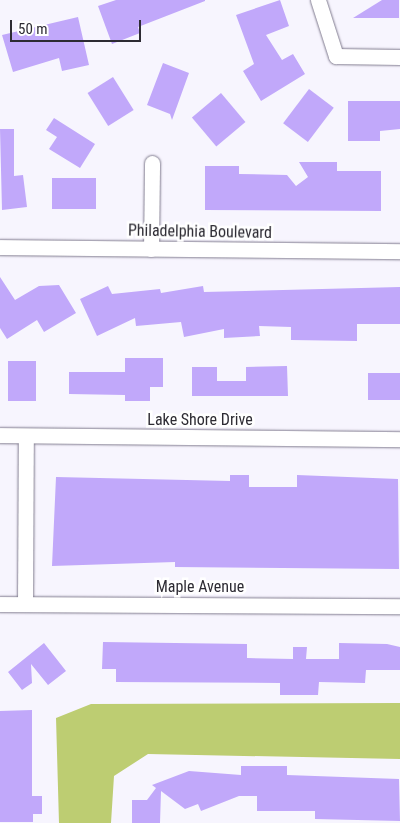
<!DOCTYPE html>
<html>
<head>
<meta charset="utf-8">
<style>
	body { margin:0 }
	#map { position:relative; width:400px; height:823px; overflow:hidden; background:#f7f5fe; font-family:"Roboto Condensed",sans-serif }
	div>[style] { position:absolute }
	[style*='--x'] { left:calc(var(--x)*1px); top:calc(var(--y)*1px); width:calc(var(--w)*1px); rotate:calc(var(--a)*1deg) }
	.water>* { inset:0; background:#bdcd72 }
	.building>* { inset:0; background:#c1a8fa; transform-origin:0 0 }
	.roads { filter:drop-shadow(0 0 1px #817c8f) drop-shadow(0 0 1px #817c8f) }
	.minor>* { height:15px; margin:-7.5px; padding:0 7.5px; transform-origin:7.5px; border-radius:7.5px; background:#fff }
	span { translate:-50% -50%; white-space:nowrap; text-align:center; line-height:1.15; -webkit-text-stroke:5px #fff; paint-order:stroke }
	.street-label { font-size:16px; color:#2d2b33 }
	.scale { position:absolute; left:10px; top:20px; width:131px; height:22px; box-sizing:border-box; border:2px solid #2d2b33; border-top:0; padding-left:6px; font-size:15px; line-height:18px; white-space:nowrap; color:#2d2b33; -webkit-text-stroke:4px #fff; paint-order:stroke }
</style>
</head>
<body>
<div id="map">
	<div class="water">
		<i style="clip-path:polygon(400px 703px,400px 759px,148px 754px,114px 776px,111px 823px,59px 823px,56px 718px,91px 704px)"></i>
	</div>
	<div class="building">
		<i style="clip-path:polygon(116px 0,205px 0,205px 1px,138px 27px,140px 33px,112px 44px,98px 6px)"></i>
		<i style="clip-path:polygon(280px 0,289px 26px,266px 35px,282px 60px,293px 54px,305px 74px,261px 101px,243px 71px,254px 64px,236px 15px)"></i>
		<i style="clip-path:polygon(382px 0,399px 0,399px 18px,353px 18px)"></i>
		<i style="clip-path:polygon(78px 17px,89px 65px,62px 71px,59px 58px,13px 72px,2px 35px)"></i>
		<i style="clip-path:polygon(163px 63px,189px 73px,172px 120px,170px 114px,147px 105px)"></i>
		<i style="left:113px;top:77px;width:39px;height:30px;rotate:58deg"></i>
		<i style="left:309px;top:89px;width:31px;height:43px;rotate:37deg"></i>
		<i style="left:221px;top:93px;width:38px;height:38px;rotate:50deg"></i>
		<i style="clip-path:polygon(348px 101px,400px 101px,400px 129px,380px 131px,380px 141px,348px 141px)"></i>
		<i style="clip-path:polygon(54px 118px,95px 144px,80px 168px,49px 149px,57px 137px,46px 130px)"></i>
		<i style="clip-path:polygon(0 129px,14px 129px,14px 176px,23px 175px,27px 207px,2px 210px)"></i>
		<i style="clip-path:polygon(299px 162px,337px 162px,337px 171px,381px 171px,381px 211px,205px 210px,205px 166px,239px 166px,239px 174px,287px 175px,296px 186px,308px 177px)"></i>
		<i style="left:52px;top:178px;width:44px;height:31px"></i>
		<i style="clip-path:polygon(0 277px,15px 300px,39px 286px,59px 285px,76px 313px,44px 332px,37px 320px,7px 339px,0 328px)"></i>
		<i style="clip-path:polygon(108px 286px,112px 294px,160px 289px,161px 293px,203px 286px,204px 292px,400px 287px,400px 324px,357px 324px,357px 341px,291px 340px,291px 327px,259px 326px,260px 336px,224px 338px,224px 329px,184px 337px,181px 322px,136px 326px,135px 318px,97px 336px,80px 299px)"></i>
		<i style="clip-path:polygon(125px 358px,163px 358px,163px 387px,150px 387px,150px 401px,125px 401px,125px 395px,69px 394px,69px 372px,125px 372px)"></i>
		<i style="left:8px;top:361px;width:28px;height:40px"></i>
		<i style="clip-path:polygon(287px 366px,288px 396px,192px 396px,192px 367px,217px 367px,217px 381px,246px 381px,246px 367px)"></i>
		<i style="left:400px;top:373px;width:27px;height:32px;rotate:90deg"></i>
		<i style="clip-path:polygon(230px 475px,249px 475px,249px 487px,297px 487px,297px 475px,398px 479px,399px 569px,175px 567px,175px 562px,52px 566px,56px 477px,230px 481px)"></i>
		<i style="clip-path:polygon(103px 642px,247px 644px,247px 658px,293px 659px,293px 647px,307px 647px,306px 659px,339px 659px,339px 643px,387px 644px,400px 647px,400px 670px,366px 670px,365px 683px,319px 682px,318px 695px,280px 695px,280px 683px,116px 682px,116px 669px,102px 669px)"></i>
		<i style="clip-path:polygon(44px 643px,66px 671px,48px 685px,31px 664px,32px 683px,22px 690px,8px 672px)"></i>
		<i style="clip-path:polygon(32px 710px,32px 796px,42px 796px,42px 814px,33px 814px,33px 822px,0 822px,0 711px)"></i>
		<i style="clip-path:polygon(241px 766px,287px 766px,287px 775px,399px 779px,400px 821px,315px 819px,315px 811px,257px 811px,257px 796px,239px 796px,201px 811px,198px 804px,185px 809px,161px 791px,160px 823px,132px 823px,132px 800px,147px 800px,156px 788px,152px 785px,189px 771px,241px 775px)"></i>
	</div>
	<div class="roads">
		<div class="minor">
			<i style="--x:318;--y:0;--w:59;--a:72.2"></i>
			<i style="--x:336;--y:56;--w:64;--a:0.9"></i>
			<i style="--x:0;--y:247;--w:400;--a:0.6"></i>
			<i style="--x:151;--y:249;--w:86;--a:-89.3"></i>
			<i style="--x:0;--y:435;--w:400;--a:0.6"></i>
			<i style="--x:25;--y:603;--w:167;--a:-89.7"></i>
			<i style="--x:0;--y:604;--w:400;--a:0.3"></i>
		</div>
	</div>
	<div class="street-label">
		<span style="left:200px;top:232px;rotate:1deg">Philadelphia Boulevard</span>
		<span style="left:200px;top:420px">Lake Shore Drive</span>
		<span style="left:200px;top:587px">Maple Avenue</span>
	</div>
	<div class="scale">50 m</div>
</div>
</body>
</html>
